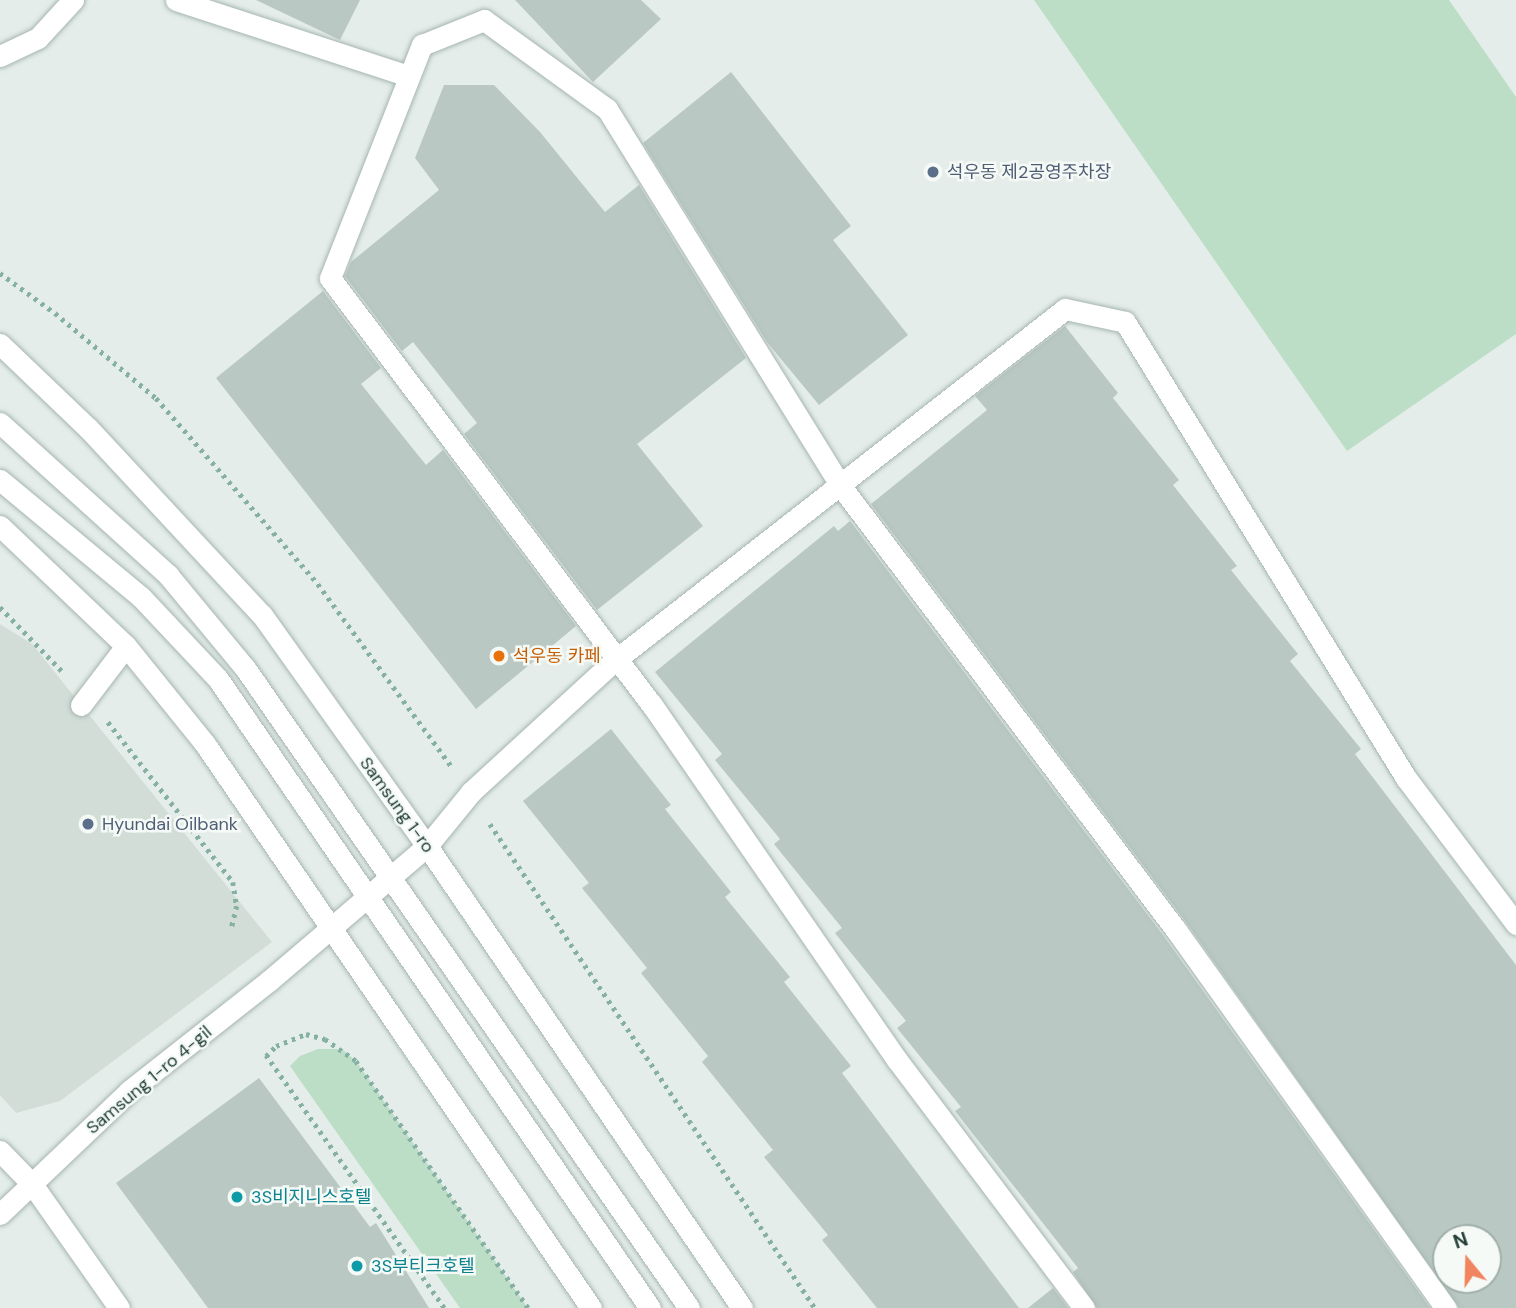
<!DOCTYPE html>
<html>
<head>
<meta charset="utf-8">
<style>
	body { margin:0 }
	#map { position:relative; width:1516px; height:1308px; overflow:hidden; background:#e4ede9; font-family:"DM Sans","Noto Sans KR",sans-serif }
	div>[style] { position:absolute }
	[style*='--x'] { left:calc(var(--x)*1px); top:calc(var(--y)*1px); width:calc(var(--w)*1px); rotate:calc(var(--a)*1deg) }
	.built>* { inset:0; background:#d2ddd8 }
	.green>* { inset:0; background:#bddec6 }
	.building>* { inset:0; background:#b9c8c2 }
	.path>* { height:4.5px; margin-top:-2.25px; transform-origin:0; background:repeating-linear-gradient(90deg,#85b0a3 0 3.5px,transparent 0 8.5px) }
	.roads { filter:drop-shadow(0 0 2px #a6b5b0) drop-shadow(0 0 2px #a6b5b0) }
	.service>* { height:21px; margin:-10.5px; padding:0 10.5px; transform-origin:10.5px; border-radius:10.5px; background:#fff }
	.minor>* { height:21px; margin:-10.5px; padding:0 10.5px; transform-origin:10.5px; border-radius:10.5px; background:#fff }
	.tertiary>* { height:21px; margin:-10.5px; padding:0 10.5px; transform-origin:10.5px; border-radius:10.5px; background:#fff }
	.dots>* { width:19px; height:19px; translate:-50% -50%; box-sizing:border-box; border:4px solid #f5faf7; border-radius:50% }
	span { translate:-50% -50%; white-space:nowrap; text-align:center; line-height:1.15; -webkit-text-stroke:5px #f5faf7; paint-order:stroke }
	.service-label { font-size:18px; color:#4e5e75 }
	.left { translate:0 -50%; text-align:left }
	.food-label { font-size:18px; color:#c56008 }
	.street-label { font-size:18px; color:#233f38 }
	.culture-label { font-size:18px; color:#0d838f }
	.north { position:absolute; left:1432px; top:1224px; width:70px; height:70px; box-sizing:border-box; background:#f5faf7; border:2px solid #a1afab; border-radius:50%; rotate:341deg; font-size:19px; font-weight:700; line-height:28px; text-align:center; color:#233f38 }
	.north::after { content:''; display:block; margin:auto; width:24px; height:32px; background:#f0855f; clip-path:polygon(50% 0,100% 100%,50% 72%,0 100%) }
</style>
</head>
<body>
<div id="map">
	<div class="built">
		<i style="clip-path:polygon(0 624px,32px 644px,272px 942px,60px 1101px,16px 1113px,0 1095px)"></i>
	</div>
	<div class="green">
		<i style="clip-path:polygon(1034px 0,1449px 0,1516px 97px,1516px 334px,1347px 451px)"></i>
		<i style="clip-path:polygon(318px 1049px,342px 1049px,356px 1061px,528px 1308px,460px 1308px,290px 1066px,300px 1056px)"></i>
	</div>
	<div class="building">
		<i style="clip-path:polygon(256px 0,360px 0,340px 40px)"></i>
		<i style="clip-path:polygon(515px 0,641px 0,661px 19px,593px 82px)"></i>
		<i style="clip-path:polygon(731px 72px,851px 226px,833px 240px,908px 335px,819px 405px,767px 342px,643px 143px)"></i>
		<i style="clip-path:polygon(444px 85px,494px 85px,540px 132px,605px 212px,639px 185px,746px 358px,637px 444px,703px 526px,597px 610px,464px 434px,477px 423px,413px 342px,402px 351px,345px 276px,351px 262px,439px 190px,415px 158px)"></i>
		<i style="clip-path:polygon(323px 291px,381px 368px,361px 384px,426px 465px,443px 450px,576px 626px,476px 709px,216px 378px)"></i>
		<i style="clip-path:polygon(evenodd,1065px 326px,1118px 393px,1113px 398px,1179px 480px,1173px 485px,1237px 566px,1231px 570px,1298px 654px,1290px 661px,1361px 749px,1355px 754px,1516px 965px,1516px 1308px,1459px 1308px,1186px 922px,871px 504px,987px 410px,975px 396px,1065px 326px,1446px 1238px,1488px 1238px,1488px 1280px,1446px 1280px,1446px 1238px)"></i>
		<i style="clip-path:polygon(850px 521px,1165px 938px,1430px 1308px,1097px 1308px,1073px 1272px,1078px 1268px,955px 1111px,961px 1107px,897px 1028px,906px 1021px,835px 933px,842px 928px,774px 844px,780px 839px,715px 760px,722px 754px,655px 672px,834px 526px,838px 531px)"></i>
		<i style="clip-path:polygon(611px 729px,671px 805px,665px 809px,731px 892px,725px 897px,790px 977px,784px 982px,851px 1066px,842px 1073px,1019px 1308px,877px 1308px,822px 1240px,828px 1235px,764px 1157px,773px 1150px,702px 1062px,708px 1056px,641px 973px,647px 968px,582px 888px,589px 883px,523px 801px)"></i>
		<i style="clip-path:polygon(259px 1078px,370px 1227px,376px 1223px,429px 1308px,208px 1308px,116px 1183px)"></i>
		<i style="clip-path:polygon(1053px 1288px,1068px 1308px,1028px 1308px)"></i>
	</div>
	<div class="path">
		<i style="--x:0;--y:273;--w:68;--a:36"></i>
		<i style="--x:55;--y:313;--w:132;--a:40.1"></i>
		<i style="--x:156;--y:398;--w:247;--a:48.9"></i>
		<i style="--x:318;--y:584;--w:227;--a:53.8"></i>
		<i style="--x:0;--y:607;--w:93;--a:45.9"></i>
		<i style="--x:108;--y:722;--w:203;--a:52"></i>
		<i style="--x:233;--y:882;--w:24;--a:81"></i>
		<i style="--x:237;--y:906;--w:21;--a:104"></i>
		<i style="--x:490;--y:824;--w:583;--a:56.12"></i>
		<i style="--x:444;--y:1308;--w:309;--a:-125.2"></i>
		<i style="--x:266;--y:1056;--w:14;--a:-45"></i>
		<i style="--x:276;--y:1046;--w:32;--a:-22"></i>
		<i style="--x:306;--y:1034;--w:20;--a:15"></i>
		<i style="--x:325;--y:1039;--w:38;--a:35"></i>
		<i style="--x:356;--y:1061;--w:301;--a:55.1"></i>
	</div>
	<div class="roads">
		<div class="service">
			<i style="--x:0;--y:423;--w:227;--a:42.1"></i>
			<i style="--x:168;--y:575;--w:121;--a:50.4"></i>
			<i style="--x:245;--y:668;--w:779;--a:55.25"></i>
			<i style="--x:0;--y:480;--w:183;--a:39.7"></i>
			<i style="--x:141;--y:597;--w:112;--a:46.8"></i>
			<i style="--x:218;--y:679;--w:763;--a:55.52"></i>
			<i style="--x:81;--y:705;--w:74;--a:-52.7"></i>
		</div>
		<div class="minor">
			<i style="--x:176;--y:0;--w:245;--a:18.1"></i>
			<i style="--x:0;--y:56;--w:42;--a:-25.3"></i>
			<i style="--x:38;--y:38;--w:52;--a:-47.4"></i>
			<i style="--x:0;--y:1151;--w:46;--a:45.9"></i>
			<i style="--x:32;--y:1184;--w:151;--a:54.9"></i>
			<i style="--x:0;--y:1214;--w:178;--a:-43.6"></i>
			<i style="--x:129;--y:1091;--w:179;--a:-38.2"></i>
			<i style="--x:270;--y:980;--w:206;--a:-40.5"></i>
			<i style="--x:427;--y:846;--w:70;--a:-50.8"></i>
			<i style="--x:471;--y:792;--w:194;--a:-42.5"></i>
			<i style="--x:614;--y:661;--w:572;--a:-37.97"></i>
			<i style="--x:1065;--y:309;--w:61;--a:12.2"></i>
			<i style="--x:1125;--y:322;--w:536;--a:58.36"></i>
			<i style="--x:1406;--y:778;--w:183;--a:53"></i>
			<i style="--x:1084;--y:1308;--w:311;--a:-127"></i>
			<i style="--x:897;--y:1060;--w:433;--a:-124.6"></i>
			<i style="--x:651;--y:704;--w:533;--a:-127"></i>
			<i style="--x:330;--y:278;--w:251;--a:-68.5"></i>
			<i style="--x:422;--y:45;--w:67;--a:-22"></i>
			<i style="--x:484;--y:20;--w:152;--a:35.9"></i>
			<i style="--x:607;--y:109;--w:442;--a:58.2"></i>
			<i style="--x:840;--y:485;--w:558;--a:52.95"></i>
			<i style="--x:1176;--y:930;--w:465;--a:54.5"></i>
		</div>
		<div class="tertiary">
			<i style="--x:0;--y:344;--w:122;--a:43.7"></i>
			<i style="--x:88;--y:428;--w:255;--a:47.1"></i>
			<i style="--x:262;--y:615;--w:284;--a:54.5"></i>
			<i style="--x:427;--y:846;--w:559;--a:55.71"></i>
			<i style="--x:0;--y:526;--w:174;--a:43.6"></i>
			<i style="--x:126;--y:646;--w:126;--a:51.1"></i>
			<i style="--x:205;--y:744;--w:683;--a:55.61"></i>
		</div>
	</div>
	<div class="dots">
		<i style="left:933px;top:172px;background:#5c6f8a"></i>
		<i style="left:499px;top:656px;background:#e8710a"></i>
		<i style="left:88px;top:824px;background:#5c6f8a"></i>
		<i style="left:237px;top:1197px;background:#0f9aa8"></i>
		<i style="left:357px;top:1266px;background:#0f9aa8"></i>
	</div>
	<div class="service-label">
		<span class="left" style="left:947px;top:172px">석우동 제2공영주차장</span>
		<span class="left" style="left:102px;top:824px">Hyundai Oilbank</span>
	</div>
	<div class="food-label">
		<span class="left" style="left:513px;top:656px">석우동 카페</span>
	</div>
	<div class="street-label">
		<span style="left:397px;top:805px;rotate:54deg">Samsung 1-ro</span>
		<span style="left:149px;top:1080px;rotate:-40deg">Samsung 1-ro 4-gil</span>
	</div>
	<div class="culture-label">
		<span class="left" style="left:251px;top:1197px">3S비지니스호텔</span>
		<span class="left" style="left:371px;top:1266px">3S부티크호텔</span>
	</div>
	<div class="north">N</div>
</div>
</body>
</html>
